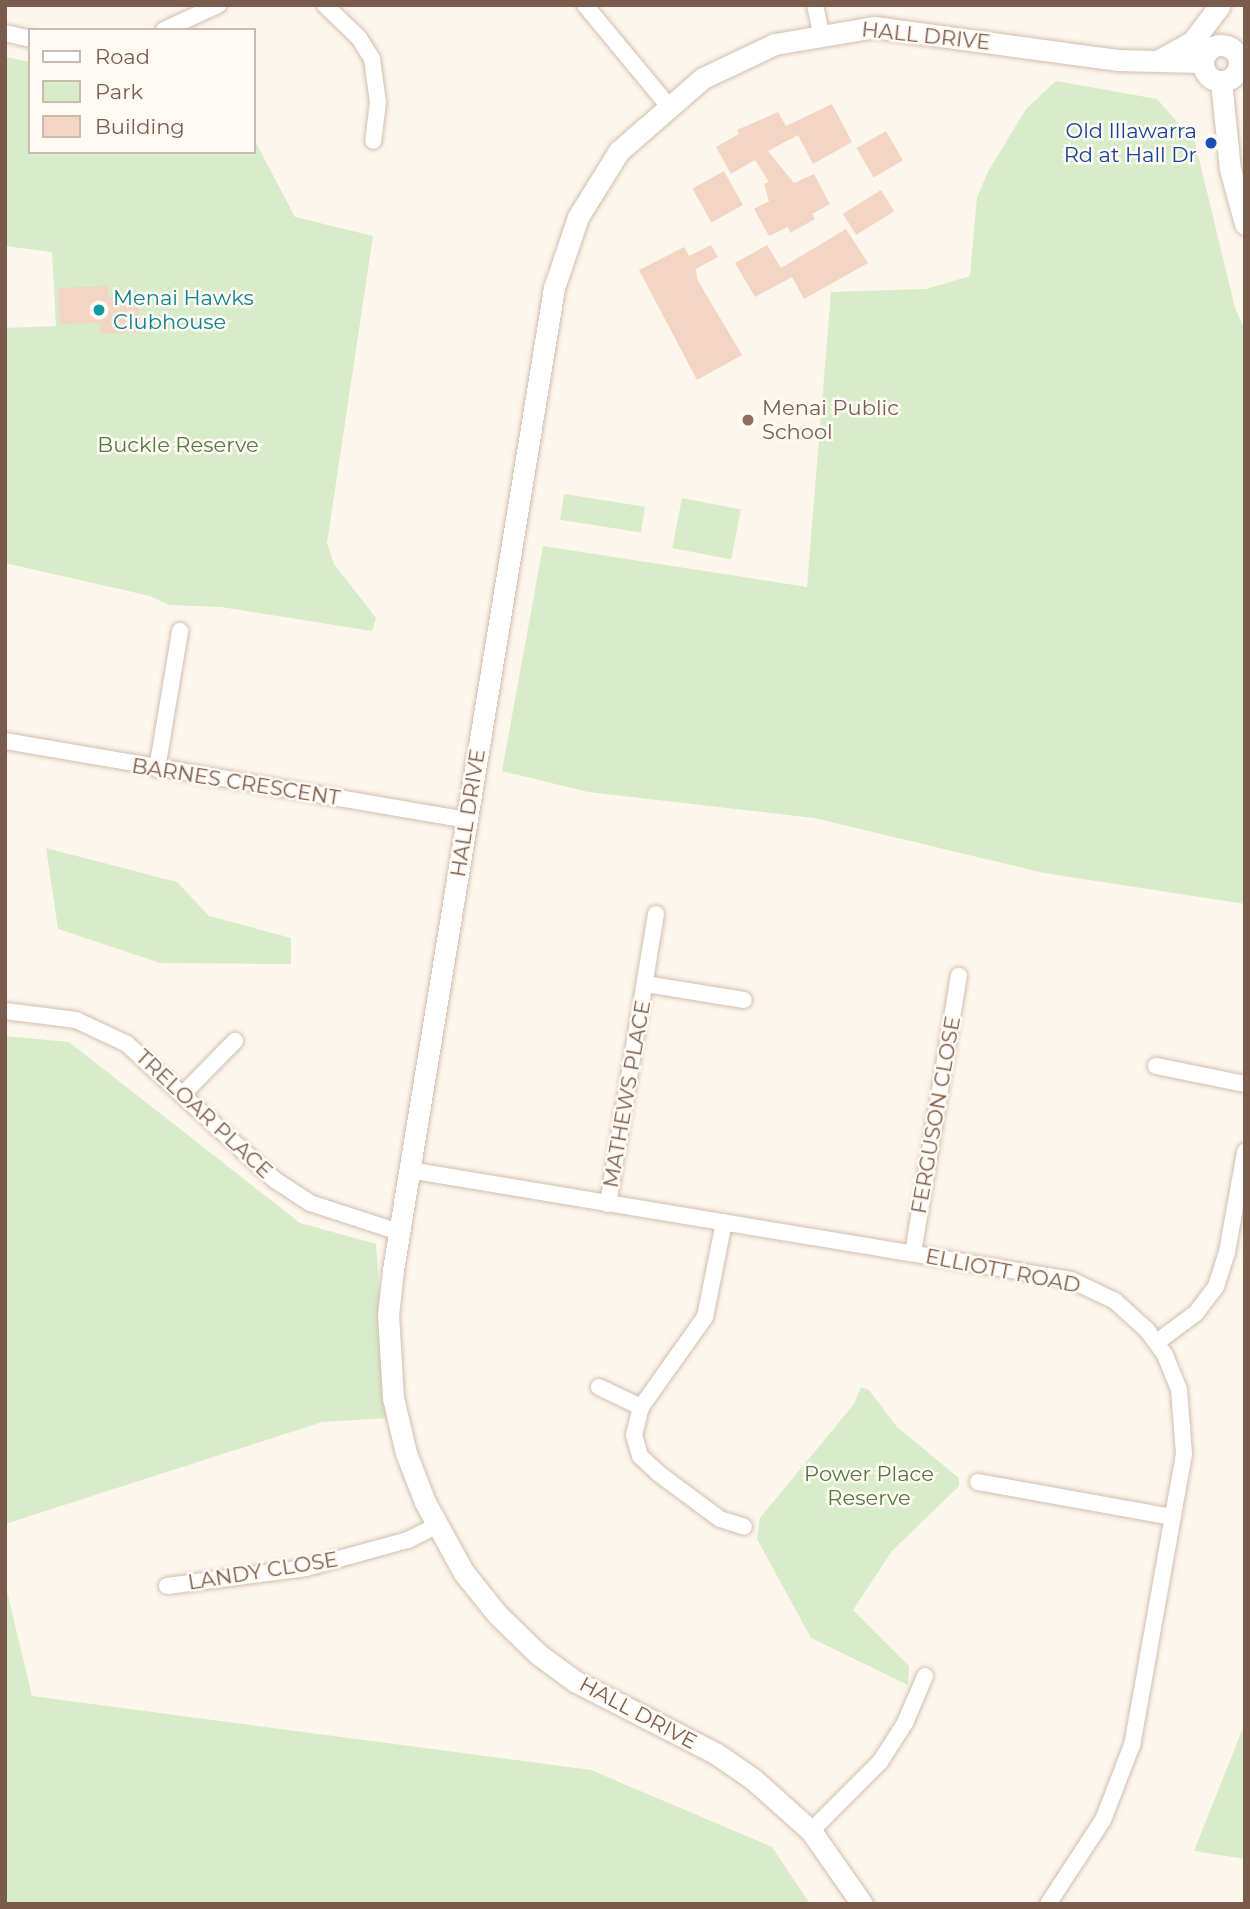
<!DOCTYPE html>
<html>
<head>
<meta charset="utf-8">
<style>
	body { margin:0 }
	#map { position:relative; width:1250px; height:1909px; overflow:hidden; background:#fdf6ec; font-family:Montserrat,sans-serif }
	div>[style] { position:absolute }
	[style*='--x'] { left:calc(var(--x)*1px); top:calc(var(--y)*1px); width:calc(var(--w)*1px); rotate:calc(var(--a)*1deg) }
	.green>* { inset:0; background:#d8ecc9; transform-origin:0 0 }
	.building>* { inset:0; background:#f3d5c3; transform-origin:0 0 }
	.roads { filter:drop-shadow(0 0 2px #d1beb0) drop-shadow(0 0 2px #d1beb0) }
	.minor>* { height:16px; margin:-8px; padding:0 8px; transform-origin:8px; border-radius:8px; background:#fff }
	.tertiary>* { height:21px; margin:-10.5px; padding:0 10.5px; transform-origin:10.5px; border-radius:10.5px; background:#fff }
	.tertiary>.ring { margin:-10.5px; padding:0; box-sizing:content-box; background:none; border:21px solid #fff; border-radius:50% }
	.dots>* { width:19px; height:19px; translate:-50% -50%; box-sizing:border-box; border:4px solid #fffaf3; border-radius:50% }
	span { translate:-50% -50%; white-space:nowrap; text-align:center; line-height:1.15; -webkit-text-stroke:5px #fffaf3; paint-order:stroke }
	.street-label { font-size:21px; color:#7a5c4d }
	.transit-label { font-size:21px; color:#164399 }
	.right { translate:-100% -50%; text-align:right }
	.culture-label { font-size:21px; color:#0d838f }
	.left { translate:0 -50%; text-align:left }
	.education-label { font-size:21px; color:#785e54 }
	.park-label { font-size:21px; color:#537a41 }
	.frame { position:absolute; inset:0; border:7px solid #7a5c4d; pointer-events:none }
	.legend { position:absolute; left:28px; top:28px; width:228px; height:126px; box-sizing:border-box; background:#fffaf3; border:2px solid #cabbb1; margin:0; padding:9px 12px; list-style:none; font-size:21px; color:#7a5c4d }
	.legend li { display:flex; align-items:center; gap:14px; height:35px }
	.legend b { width:35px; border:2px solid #cabbb1 }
</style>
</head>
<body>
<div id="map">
	<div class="green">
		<i style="clip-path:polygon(5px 57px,30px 62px,30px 152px,254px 152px,254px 139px,295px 217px,373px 236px,327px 543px,334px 564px,376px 618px,372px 631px,221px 607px,169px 605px,150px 596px,5px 563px,5px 328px,56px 326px,52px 252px,5px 246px)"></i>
		<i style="clip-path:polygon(1056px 81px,1157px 99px,1195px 142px,1235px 308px,1245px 330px,1245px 904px,1044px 873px,814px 818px,588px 792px,502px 771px,543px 546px,807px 587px,831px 292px,926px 289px,970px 276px,977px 197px,989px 170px,1026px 109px)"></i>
		<i style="left:564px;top:494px;width:82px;height:26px;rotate:9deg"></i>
		<i style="left:682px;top:498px;width:60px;height:51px;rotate:11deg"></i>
		<i style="clip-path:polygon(46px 848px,177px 882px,209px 916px,291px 938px,291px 964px,160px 963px,58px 929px)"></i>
		<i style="clip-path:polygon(5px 1036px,69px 1042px,300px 1223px,376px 1244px,388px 1418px,322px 1422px,5px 1524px)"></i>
		<i style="clip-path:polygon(861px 1387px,869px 1390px,897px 1427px,959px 1478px,959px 1486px,892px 1551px,853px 1610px,909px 1666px,908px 1685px,811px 1638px,757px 1539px,760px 1518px,854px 1404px)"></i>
		<i style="clip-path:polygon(5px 1583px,32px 1696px,591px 1770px,772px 1847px,810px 1904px,5px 1904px)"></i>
		<i style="clip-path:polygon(1245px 1723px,1245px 1859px,1194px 1851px)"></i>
	</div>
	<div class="building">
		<i style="clip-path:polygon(832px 104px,852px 142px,813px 164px,798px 135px,768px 151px,794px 183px,814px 174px,830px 204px,812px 214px,815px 219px,790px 233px,788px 227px,769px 236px,754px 209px,769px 201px,764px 184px,769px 182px,755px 160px,731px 174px,716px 147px,739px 134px,737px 130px,778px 112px,786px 126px)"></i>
		<i style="left:886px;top:131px;width:34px;height:34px;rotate:60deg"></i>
		<i style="left:724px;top:171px;width:39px;height:36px;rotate:61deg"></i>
		<i style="left:881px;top:190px;width:25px;height:45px;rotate:58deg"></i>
		<i style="clip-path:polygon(846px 229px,868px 263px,804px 299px,792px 277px,755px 297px,735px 263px,767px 245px,781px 268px)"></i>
		<i style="clip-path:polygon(711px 245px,718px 257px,696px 269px,697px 279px,742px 355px,697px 380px,639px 270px,684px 247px,689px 256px)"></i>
		<i style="clip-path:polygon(108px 286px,108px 297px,138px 296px,140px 332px,100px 334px,99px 323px,60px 324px,58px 288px)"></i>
	</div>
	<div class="roads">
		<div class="minor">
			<i style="--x:325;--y:5;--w:47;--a:44.1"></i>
			<i style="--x:359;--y:38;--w:25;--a:58"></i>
			<i style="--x:372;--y:59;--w:43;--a:82.1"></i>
			<i style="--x:378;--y:102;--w:39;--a:97"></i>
			<i style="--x:585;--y:5;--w:129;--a:50.4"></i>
			<i style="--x:815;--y:5;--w:30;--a:78"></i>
			<i style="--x:164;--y:30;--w:60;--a:-24.8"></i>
			<i style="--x:5;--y:33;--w:26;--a:13"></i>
			<i style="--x:5;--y:741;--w:469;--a:9.7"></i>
			<i style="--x:157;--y:769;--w:140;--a:-80.5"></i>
			<i style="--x:645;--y:984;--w:100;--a:9.2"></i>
			<i style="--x:5;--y:1011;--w:72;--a:7.2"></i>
			<i style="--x:76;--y:1020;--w:56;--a:25.2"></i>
			<i style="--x:127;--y:1044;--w:201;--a:42.6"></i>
			<i style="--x:275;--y:1180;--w:42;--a:33.3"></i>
			<i style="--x:310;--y:1203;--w:94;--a:18"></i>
			<i style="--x:1156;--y:1066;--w:91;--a:11.4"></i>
			<i style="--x:184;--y:1093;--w:73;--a:-45.6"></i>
			<i style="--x:409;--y:1170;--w:671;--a:9.43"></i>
			<i style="--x:1071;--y:1280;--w:49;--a:25.5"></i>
			<i style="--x:1115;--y:1301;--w:43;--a:42.2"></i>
			<i style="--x:1147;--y:1330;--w:31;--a:54"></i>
			<i style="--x:1165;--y:1355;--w:37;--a:68"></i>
			<i style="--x:1179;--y:1389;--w:65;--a:85.6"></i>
			<i style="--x:1184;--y:1454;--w:296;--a:100.1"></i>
			<i style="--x:1132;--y:1745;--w:80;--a:111.1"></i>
			<i style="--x:1103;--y:1820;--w:100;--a:123.2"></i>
			<i style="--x:608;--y:1204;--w:294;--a:-80.6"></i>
			<i style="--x:724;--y:1222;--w:97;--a:101.3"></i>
			<i style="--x:705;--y:1317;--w:110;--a:125.4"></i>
			<i style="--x:641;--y:1407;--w:29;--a:104"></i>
			<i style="--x:634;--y:1435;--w:22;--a:74"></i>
			<i style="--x:640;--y:1456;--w:25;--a:43"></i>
			<i style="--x:658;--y:1473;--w:77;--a:36.6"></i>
			<i style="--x:720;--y:1519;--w:25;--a:18"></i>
			<i style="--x:913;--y:1253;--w:281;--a:-80.6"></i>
			<i style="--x:1157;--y:1342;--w:49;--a:-36.6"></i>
			<i style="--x:1196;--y:1313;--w:34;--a:-53"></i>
			<i style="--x:1216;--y:1286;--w:36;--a:-72"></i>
			<i style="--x:1227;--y:1252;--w:102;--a:-79.8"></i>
			<i style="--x:599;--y:1387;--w:47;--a:25.5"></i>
			<i style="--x:978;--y:1482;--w:197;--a:10.2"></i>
			<i style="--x:167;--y:1586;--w:140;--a:-7.4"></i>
			<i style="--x:306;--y:1568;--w:106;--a:-15.4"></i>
			<i style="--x:408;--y:1540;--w:33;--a:-27"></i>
			<i style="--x:811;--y:1831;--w:98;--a:-45"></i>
			<i style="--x:880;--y:1762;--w:46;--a:-57.3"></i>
			<i style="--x:905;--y:1723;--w:51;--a:-66.9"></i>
		</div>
		<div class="tertiary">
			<i class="ring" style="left:1203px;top:45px;width:15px;height:15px"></i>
			<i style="--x:1161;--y:59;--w:35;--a:-29"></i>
			<i style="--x:1192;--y:42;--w:46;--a:-52.9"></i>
			<i style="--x:1221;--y:81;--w:88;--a:84.2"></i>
			<i style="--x:1230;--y:169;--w:57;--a:74.7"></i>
			<i style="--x:862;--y:1904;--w:89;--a:-124.9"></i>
			<i style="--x:811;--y:1831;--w:78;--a:-138.1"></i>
			<i style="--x:753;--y:1779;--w:46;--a:-145.6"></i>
			<i style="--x:715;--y:1753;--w:156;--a:-152.9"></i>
			<i style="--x:576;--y:1682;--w:47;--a:-143.6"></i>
			<i style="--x:538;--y:1654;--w:57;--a:-135.7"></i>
			<i style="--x:497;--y:1614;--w:53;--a:-128.8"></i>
			<i style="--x:464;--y:1573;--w:81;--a:-118.8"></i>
			<i style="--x:425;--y:1502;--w:53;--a:-111.2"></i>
			<i style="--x:406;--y:1453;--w:57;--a:-103.3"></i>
			<i style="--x:393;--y:1398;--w:83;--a:-93.4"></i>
			<i style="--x:388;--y:1315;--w:45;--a:-83.7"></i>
			<i style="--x:393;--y:1270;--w:995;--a:-80.69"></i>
			<i style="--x:554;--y:288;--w:75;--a:-71.3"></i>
			<i style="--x:578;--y:217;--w:78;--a:-58.2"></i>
			<i style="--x:619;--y:151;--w:111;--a:-41"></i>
			<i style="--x:703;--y:78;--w:80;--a:-25.3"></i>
			<i style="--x:775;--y:44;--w:100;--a:-9.7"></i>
			<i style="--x:874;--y:27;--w:245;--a:7.7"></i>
			<i style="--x:1117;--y:60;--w:86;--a:1.3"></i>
		</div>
	</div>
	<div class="dots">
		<i style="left:1211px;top:143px;background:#1a4fb4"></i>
		<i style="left:99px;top:310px;background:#0f9aa8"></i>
		<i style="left:748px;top:420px;background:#8d6e63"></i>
	</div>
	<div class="street-label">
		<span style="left:926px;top:36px;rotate:6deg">HALL DRIVE</span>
		<span style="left:236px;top:782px;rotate:9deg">BARNES CRESCENT</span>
		<span style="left:468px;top:813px;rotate:-81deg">HALL DRIVE</span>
		<span style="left:627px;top:1094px;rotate:-80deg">MATHEWS PLACE</span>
		<span style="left:204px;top:1114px;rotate:43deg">TRELOAR PLACE</span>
		<span style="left:936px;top:1115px;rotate:-80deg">FERGUSON CLOSE</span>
		<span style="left:1003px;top:1271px;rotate:11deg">ELLIOTT ROAD</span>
		<span style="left:263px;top:1571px;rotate:-9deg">LANDY CLOSE</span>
		<span style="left:638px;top:1713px;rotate:28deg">HALL DRIVE</span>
	</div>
	<div class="transit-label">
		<span class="right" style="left:1197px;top:143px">Old Illawarra<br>Rd at Hall Dr</span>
	</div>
	<div class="culture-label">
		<span class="left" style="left:113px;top:310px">Menai Hawks<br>Clubhouse</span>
	</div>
	<div class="education-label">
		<span class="left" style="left:762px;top:420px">Menai Public<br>School</span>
	</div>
	<div class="park-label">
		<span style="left:178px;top:445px">Buckle Reserve</span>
		<span style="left:869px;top:1486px">Power Place<br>Reserve</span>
	</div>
	<div class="frame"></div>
	<ul class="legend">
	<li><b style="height:9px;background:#fff"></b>Road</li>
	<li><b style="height:19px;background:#d8ecc9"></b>Park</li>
	<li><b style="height:19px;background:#f3d5c3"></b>Building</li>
	</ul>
</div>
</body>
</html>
